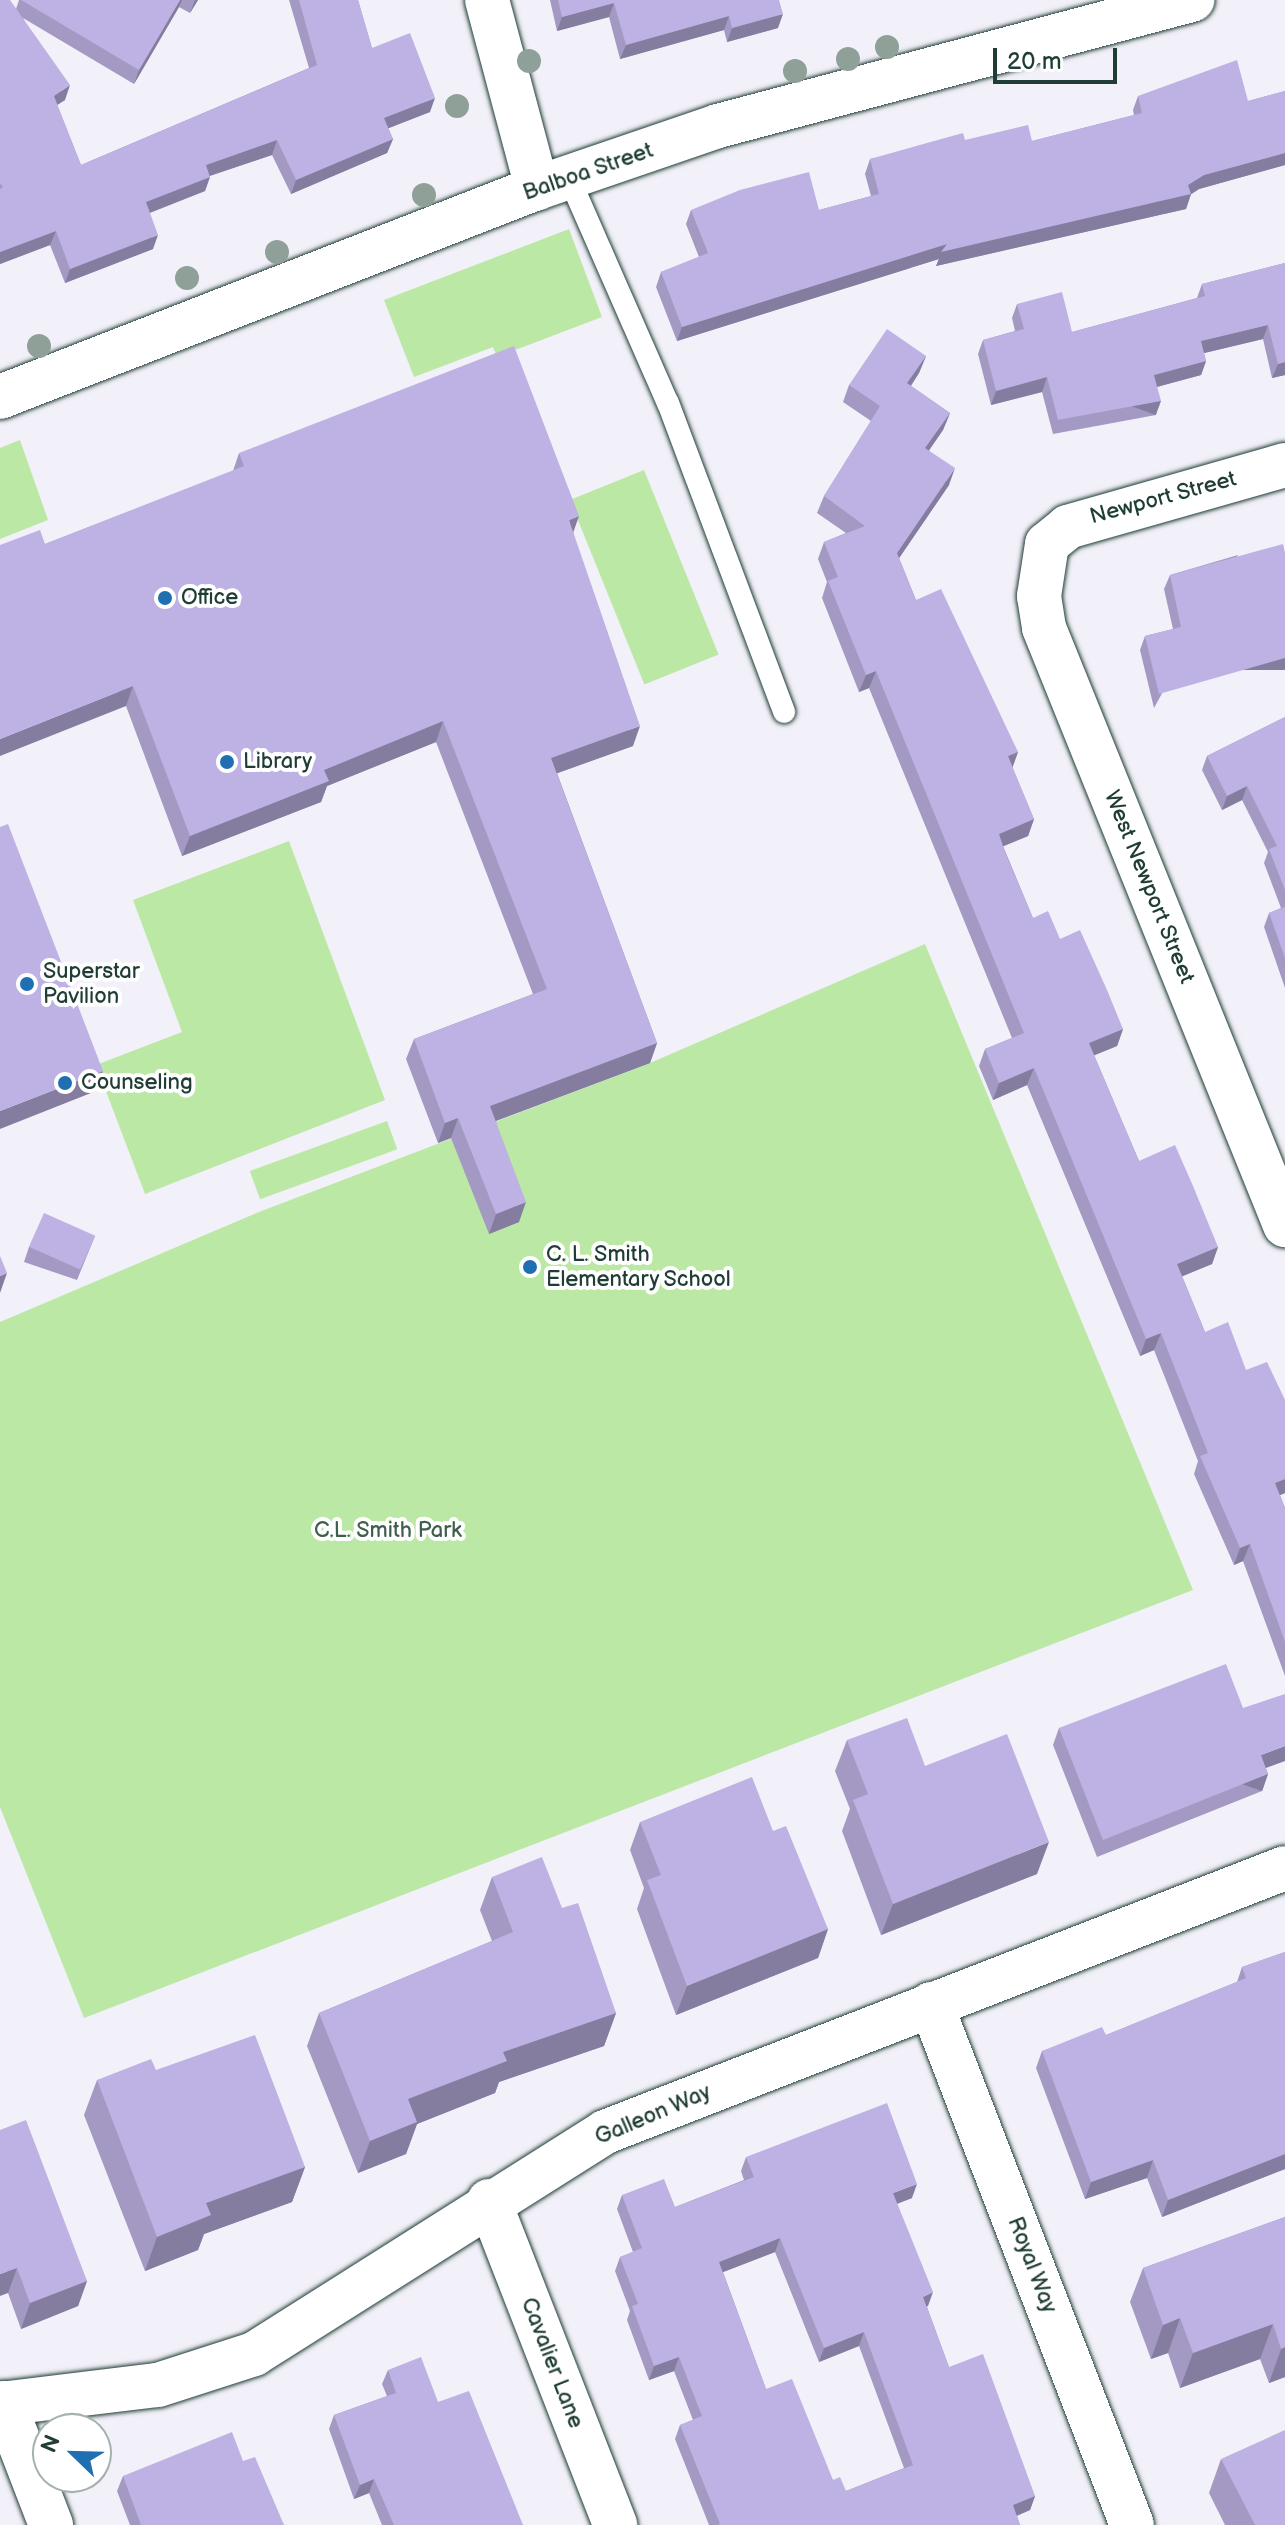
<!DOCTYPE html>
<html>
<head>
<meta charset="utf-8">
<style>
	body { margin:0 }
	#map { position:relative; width:1285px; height:2525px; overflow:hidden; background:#f2f0f9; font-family:"Balsamiq Sans",sans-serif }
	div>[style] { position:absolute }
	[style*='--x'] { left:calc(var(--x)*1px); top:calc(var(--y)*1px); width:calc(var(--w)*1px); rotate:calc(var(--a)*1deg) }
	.green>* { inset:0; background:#bce8a5; transform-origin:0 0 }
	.roads { filter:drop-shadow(0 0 2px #1f3d34) drop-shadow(0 0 2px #1f3d34) }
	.service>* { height:22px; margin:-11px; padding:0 11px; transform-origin:11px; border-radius:11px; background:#fff }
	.minor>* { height:44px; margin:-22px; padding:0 22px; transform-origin:22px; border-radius:22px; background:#fff }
	.trees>* { width:24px; height:24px; margin:-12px; border-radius:50%; background:#8fa099 }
	.wall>* { inset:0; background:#a399c3 }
	.shaded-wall>* { inset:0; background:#847d9f; transform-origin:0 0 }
	.building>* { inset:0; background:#bdb2e3; transform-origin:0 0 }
	.dots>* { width:22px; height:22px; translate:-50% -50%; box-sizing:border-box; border:4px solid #fff; border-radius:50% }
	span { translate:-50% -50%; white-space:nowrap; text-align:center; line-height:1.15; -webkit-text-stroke:8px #fff; paint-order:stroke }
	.street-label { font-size:22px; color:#1f3d34 }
	.poi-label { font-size:22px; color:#1f3d34 }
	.left { translate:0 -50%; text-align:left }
	.park-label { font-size:22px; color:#3e5f4b }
	.north { position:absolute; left:32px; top:2413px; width:80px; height:80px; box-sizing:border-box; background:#fff; border:2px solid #a5b1ae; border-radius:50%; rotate:293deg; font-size:22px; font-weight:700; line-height:32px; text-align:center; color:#1f3d34 }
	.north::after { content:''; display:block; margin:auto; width:28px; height:36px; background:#1f6fb2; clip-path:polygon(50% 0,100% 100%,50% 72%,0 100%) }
	.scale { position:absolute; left:993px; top:48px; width:124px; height:36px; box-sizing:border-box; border:4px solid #1f3d34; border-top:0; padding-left:10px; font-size:24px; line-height:28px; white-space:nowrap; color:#1f3d34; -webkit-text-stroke:6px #fff; paint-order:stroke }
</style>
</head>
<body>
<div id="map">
	<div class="green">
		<i style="clip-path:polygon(569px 229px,602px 317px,497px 357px,493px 347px,414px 377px,384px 300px)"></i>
		<i style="clip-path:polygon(20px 440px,48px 520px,0 539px,0 448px)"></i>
		<i style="left:644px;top:470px;width:199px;height:80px;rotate:68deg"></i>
		<i style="clip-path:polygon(289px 841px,385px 1100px,145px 1194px,96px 1065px,182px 1032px,133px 900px)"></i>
		<i style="clip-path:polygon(925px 944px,1193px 1590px,84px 2018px,0 1807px,0 1322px,259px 1212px,650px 1063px)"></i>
		<i style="left:387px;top:1121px;width:30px;height:146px;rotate:70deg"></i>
	</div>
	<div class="roads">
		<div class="service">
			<i style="--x:569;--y:178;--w:246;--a:66.3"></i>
			<i style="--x:668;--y:403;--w:330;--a:69.4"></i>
		</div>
		<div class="minor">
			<i style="--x:487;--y:0;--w:195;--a:75.1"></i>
			<i style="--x:0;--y:397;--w:576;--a:-21.27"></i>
			<i style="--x:537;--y:188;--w:191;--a:-18.9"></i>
			<i style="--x:718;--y:126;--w:491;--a:-14.9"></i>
			<i style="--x:1285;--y:465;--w:226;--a:164.1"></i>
			<i style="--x:1068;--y:527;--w:27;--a:141"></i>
			<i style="--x:1047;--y:544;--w:53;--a:98.7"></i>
			<i style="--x:1039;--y:596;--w:32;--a:81"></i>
			<i style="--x:1044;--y:628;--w:644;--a:68.02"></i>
			<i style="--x:931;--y:2004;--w:558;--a:68.9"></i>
			<i style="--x:489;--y:2201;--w:348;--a:68.7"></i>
			<i style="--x:4;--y:2403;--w:131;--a:68.9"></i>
			<i style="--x:0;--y:2404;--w:159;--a:-6.9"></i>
			<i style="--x:158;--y:2385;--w:101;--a:-17.9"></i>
			<i style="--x:254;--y:2354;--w:415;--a:-32.3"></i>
			<i style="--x:605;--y:2132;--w:729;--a:-21.22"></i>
		</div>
	</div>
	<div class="trees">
		<i style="left:887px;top:47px"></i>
		<i style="left:848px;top:59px"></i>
		<i style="left:529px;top:61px"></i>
		<i style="left:795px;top:71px"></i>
		<i style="left:457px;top:106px"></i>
		<i style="left:424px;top:195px"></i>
		<i style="left:277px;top:252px"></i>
		<i style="left:187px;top:278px"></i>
		<i style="left:39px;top:346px"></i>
	</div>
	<div class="wall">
		<i style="clip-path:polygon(0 0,16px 9px,19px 0,198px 0,190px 13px,179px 7px,134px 84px,23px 18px,65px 100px,57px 105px,81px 165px,309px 68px,289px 0,358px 0,372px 48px,430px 112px,388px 128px,393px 139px,387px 153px,291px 194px,272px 155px,210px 176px,205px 191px,150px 213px,153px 249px,65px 283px,50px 245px,0 264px)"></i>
		<i style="clip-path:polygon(550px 0,779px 0,778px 28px,727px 42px,724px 30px,620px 59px,609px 17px,557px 31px)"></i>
		<i style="clip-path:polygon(1285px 91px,1285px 165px,1199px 189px,1191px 194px,1186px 209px,936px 266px,939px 259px,677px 341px,656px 287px,661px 272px,699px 257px,686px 224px,691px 210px,819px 210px,871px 196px,865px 174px,870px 159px,965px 140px,1032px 141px,1134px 115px,1133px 110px,1138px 96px,1248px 101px)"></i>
		<i style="clip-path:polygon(1285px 263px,1285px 375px,1272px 378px,1263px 339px,1204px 353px,1206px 361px,1201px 375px,1157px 387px,1156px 415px,1053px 434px,1042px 392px,991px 405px,978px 354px,983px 340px,1015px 331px,1012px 318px,1017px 304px,1072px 332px,1197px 298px,1202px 284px)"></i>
		<i style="clip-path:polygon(926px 356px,919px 373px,911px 386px,950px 413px,943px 430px,929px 450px,949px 485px,899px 558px,916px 600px,1018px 752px,1012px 767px,1034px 819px,1028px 836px,1003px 846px,1033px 918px,1060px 939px,1123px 1029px,1117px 1046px,1094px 1055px,1139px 1161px,1218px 1247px,1212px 1264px,1182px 1276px,1205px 1332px,1246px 1370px,1285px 1400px,1285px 1493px,1280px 1495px,1285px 1508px,1285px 1676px,1243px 1561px,1234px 1565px,1194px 1474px,1198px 1461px,1154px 1350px,1140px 1356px,1027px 1085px,993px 1100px,979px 1066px,985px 1049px,1012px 1038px,869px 688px,859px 692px,822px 598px,827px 582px,818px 559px,824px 542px,846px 533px,817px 513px,824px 496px,871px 421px,843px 402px,849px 385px)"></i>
		<i style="clip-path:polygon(239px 453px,573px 532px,633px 746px,557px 773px,657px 1043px,650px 1063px,496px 1121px,519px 1222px,489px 1234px,451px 1138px,438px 1143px,406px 1059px,414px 1039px,533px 994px,436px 742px,327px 786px,321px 802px,182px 856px,126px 706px,45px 544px,233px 471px)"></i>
		<i style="clip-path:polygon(1238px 555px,1154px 708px,1140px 650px,1145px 636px,1173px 629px,1164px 589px,1170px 575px)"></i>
		<i style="clip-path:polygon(1285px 717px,1285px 988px,1264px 927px,1269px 913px,1281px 908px,1264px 863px,1268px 852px,1242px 800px,1222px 810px,1202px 770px,1207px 756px)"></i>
		<i style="clip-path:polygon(95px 1236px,77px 1280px,24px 1262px,29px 1247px)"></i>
		<i style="clip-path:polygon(1243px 1708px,1268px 1774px,1262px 1791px,1097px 1857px,1053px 1745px,1059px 1728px)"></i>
		<i style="clip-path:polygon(847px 1740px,925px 1766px,1037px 1874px,881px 1935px,842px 1831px,850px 1809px,835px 1771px)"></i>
		<i style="clip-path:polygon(640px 1822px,773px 1831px,828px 1929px,818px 1958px,676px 2015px,637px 1909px,644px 1888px,630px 1850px)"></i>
		<i style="clip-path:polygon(492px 1877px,562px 1908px,616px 2013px,604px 2046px,499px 2082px,495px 2093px,417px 2124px,406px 2154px,358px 2173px,307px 2046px,319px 2013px,492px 1941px,480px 1910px)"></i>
		<i style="clip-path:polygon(1285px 1952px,1285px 2169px,1162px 2217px,1147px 2178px,1085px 2199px,1036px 2068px,1042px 2051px,1106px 2035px,1237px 1982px,1242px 1967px)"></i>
		<i style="clip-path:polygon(156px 2070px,305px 2167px,292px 2202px,204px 2234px,198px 2250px,145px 2271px,84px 2115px,97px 2080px)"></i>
		<i style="clip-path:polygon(0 2130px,87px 2281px,78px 2306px,21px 2329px,8px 2293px)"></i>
		<i style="clip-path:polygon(evenodd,746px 2157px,912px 2198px,897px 2204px,927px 2307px,949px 2367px,1035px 2496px,1030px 2510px,1017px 2516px,1020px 2525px,709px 2525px,675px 2439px,680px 2425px,693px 2420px,674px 2371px,649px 2380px,627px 2320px,630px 2311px,615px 2271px,620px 2257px,633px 2252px,617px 2209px,622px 2195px,675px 2207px,744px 2180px,741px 2171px,746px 2157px,775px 2252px,819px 2362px,859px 2346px,904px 2468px,846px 2491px,833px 2480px,766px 2389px,723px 2272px,775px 2252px)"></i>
		<i style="clip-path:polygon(1285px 2217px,1285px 2377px,1269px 2383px,1260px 2359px,1180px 2388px,1168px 2353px,1151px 2359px,1130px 2302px,1143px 2268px)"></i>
		<i style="clip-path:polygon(388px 2370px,438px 2402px,523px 2525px,382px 2525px,369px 2493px,354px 2499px,329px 2429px,334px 2415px,387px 2396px,382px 2384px)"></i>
		<i style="clip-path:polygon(1221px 2459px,1285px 2525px,1225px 2525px,1209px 2493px)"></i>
		<i style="clip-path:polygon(243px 2461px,284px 2525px,130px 2525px,117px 2491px,123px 2476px)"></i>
	</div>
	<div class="shaded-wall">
		<i style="clip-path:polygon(180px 0,182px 0,179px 7px,134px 84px,139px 70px)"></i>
		<i style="clip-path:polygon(195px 0,198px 0,190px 13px)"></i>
		<i style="clip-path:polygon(614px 3px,609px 17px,557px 31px,562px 17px)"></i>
		<i style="clip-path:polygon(783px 14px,778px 28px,727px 42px,732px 28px)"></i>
		<i style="clip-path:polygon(729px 16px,724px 30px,620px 59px,626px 45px)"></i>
		<i style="clip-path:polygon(70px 85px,65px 100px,49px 110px,54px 96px)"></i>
		<i style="clip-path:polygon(435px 98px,430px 112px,379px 132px,384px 118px)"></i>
		<i style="clip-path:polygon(393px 139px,387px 153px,291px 194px,296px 180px)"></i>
		<i style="clip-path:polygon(277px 140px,272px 155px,200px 179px,206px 165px)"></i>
		<i style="clip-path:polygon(1285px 153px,1285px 165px,1199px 189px,1190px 195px,1191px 194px,1186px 209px,936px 266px,939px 259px,677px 341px,682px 327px,947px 244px,1188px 185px,1204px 175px)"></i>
		<i style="clip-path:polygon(210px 177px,205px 191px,141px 216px,146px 202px)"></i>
		<i style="clip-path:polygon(56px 231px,50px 245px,0 264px,0 252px)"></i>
		<i style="clip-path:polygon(158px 235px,153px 249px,65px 283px,70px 269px)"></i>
		<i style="clip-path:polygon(1268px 325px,1263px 339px,1196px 355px,1201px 341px)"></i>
		<i style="clip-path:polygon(926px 356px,919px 373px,901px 400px,907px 383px)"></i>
		<i style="clip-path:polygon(1206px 361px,1201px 375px,1149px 389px,1154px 375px)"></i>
		<i style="clip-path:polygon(1285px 362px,1285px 375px,1272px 378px,1278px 364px)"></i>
		<i style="clip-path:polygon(1047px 377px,1042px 392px,991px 405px,996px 391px)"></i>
		<i style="left:1161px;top:401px;width:15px;height:105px;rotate:110deg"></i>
		<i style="clip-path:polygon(950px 413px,943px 430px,919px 465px,925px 448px)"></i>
		<i style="clip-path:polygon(955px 468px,949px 485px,891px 570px,897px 553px)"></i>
		<i style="clip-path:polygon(579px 516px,572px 536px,569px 520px)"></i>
		<i style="left:1285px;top:658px;width:12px;height:131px;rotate:90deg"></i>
		<i style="clip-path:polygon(876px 671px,869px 688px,859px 692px,866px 675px)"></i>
		<i style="clip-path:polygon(133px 686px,126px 706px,0 756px,0 739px)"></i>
		<i style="clip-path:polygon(443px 721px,436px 742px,327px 786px,321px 802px,182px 856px,190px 836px,324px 770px)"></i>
		<i style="clip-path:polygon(640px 726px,633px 746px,544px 778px,551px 758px)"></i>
		<i style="clip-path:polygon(1018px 752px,1012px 769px,1008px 756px)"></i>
		<i style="clip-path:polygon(1247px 786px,1242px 800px,1222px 810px,1227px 796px)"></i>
		<i style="clip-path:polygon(1034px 819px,1028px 836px,992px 851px,999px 834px)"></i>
		<i style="clip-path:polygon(1123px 1029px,1117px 1046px,1083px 1060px,1089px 1043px)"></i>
		<i style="clip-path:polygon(657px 1043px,650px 1063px,482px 1126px,490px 1106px)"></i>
		<i style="clip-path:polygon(1034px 1068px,1027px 1085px,993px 1100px,999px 1083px)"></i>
		<i style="clip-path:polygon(103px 1071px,96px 1091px,0 1129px,0 1111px)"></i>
		<i style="clip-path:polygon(458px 1118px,451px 1138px,438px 1143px,445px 1123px)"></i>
		<i style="clip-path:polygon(526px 1202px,519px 1222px,489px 1234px,496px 1214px)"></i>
		<i style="clip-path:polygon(1218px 1247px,1212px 1264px,1171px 1281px,1177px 1264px)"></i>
		<i style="clip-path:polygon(7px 1273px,0 1293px,0 1276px)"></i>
		<i style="clip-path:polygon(1161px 1333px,1154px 1350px,1140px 1356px,1146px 1339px)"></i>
		<i style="clip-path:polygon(1285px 1479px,1285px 1493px,1268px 1500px,1275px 1483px)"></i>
		<i style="clip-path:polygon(1250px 1544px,1243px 1561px,1234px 1565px,1240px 1548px)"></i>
		<i style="clip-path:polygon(1285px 1746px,1285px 1761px,1255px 1772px,1261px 1755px)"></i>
		<i style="left:1268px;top:1774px;width:18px;height:178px;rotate:109deg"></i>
		<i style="clip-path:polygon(1049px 1842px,1037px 1874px,881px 1935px,893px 1904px)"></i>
		<i style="clip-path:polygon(828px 1929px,818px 1958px,676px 2015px,687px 1986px)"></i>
		<i style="clip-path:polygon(616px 2013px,604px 2046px,499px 2082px,495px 2093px,417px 2124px,406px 2154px,358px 2173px,370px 2141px,408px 2099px,503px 2052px)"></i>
		<i style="clip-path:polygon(1285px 2154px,1285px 2169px,1162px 2217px,1168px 2200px)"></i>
		<i style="clip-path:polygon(1153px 2160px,1147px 2178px,1085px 2199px,1091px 2182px)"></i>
		<i style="clip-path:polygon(305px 2167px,292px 2202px,204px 2234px,198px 2250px,145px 2271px,157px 2237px,206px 2203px)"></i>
		<i style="clip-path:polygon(917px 2184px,912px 2198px,888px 2207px,893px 2193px)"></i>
		<i style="clip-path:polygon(780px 2238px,775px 2252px,713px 2276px,719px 2262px)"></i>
		<i style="clip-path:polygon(17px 2268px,8px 2293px,0 2296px,0 2274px)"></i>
		<i style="clip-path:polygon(87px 2281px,78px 2306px,21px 2329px,30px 2303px)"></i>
		<i style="clip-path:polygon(933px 2292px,928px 2306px,918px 2311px,923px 2297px)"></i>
		<i style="clip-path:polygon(1180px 2318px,1168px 2353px,1151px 2359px,1163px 2325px)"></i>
		<i style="clip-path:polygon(1273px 2324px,1260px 2359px,1180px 2388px,1193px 2353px)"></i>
		<i style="clip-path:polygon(864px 2332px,859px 2346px,819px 2362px,824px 2348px)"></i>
		<i style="clip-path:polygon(1285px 2347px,1285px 2377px,1269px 2383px,1281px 2349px)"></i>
		<i style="clip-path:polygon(679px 2357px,674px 2371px,649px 2380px,654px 2366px)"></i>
		<i style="clip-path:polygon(374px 2479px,369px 2493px,354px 2499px,360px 2485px)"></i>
		<i style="clip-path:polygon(1035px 2496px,1030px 2510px,1008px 2519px,1013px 2505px)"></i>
	</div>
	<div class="building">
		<i style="clip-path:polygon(0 0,10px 0,70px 85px,54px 96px,81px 165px,317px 65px,299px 0,358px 0,372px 48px,410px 33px,435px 98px,384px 118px,393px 139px,296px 180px,277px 140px,206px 165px,210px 177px,146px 202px,158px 235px,70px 269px,56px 231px,0 252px,0 189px,3px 187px,0 183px)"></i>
		<i style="clip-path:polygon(21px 0,180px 0,139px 70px)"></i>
		<i style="clip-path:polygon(558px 0,779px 0,783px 14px,732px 28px,729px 16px,626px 45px,614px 3px,562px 17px)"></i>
		<i style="clip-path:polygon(1237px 60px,1248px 101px,1285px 91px,1285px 153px,1204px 175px,1188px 185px,1191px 194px,941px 252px,947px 244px,682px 327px,661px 272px,708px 253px,691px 210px,740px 190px,809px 172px,819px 210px,879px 194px,870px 159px,963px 133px,965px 140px,1028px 125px,1032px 141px,1142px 113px,1138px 96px)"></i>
		<i style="clip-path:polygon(1285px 263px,1285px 362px,1278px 364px,1268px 325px,1201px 341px,1206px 361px,1154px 375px,1161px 401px,1058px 420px,1047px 377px,996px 391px,983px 340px,1024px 329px,1017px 304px,1062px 292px,1072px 332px,1205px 296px,1202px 284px)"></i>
		<i style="clip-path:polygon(887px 329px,926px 356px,907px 383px,950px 413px,925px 448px,955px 468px,897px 553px,916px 600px,941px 589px,1018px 752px,1008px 756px,1034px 819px,999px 834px,1006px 855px,1033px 918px,1048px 911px,1060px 939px,1080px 930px,1107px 990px,1123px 1029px,1089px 1043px,1139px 1161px,1175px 1145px,1193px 1186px,1218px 1247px,1177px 1264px,1205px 1332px,1228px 1322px,1246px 1370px,1267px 1362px,1285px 1400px,1285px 1479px,1275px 1483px,1285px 1508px,1285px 1642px,1250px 1544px,1240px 1548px,1200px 1456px,1208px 1453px,1161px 1333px,1146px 1339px,1034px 1068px,999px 1083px,985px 1049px,1024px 1033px,876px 671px,866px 675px,828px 581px,838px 577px,824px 542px,865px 526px,824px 496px,880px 406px,849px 385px)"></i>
		<i style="clip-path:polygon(514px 346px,579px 516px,569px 520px,640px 726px,551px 758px,657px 1043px,490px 1106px,526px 1202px,496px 1214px,458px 1118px,445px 1123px,414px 1039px,547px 989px,443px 721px,324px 770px,329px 781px,190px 836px,133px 686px,0 739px,0 545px,40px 530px,45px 544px,244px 466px,239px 453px)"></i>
		<i style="clip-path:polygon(1283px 544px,1285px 553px,1285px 658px,1159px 694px,1145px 636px,1181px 627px,1170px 575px)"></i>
		<i style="clip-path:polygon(1285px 717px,1285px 890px,1269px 849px,1277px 846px,1247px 786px,1227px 796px,1207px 756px)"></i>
		<i style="clip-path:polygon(8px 824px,103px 1071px,0 1111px,0 827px)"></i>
		<i style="clip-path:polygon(1285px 907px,1285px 958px,1269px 913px)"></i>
		<i style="left:44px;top:1213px;width:56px;height:37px;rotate:24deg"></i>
		<i style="clip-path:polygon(0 1256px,7px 1273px,0 1276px)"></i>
		<i style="clip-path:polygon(1226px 1664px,1243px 1708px,1285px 1694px,1285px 1746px,1261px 1755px,1268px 1774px,1103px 1840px,1059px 1728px)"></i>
		<i style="clip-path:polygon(907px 1718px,925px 1766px,1007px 1734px,1049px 1842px,893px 1904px,853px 1800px,868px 1794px,847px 1740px)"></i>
		<i style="clip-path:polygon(752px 1777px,773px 1831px,786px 1826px,828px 1929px,687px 1986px,647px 1880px,661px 1875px,640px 1822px)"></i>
		<i style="clip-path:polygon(542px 1857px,562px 1908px,578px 1903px,616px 2013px,503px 2052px,507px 2061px,408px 2099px,417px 2122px,370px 2141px,319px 2013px,513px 1932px,492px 1877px)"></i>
		<i style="clip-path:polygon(1285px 1952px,1285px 2154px,1168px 2200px,1153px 2160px,1091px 2182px,1042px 2051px,1102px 2027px,1106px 2035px,1246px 1978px,1242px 1967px)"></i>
		<i style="clip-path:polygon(255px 2035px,305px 2167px,206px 2203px,211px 2215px,157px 2237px,97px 2080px,151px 2059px,156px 2070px)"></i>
		<i style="clip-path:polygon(evenodd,887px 2103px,917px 2184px,893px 2193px,933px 2292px,923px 2297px,949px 2367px,983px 2354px,1035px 2496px,1013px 2505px,1020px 2525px,717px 2525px,720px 2524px,680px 2425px,702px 2416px,679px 2357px,654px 2366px,632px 2306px,638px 2304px,620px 2257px,642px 2248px,622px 2195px,664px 2179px,675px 2207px,754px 2177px,746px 2157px,887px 2103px,780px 2238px,824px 2348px,864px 2332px,913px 2465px,846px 2491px,840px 2477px,833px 2480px,792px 2379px,766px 2389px,719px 2262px,780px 2238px)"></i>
		<i style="clip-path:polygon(26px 2120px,87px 2281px,30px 2303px,17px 2268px,0 2274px,0 2130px)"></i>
		<i style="clip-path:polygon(1285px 2217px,1285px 2347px,1281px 2349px,1273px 2324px,1193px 2353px,1180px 2318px,1163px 2325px,1143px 2268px)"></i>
		<i style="clip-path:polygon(421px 2357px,438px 2402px,469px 2391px,523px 2525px,394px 2525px,374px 2479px,360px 2485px,334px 2415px,396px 2393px,388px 2370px)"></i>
		<i style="clip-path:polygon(1285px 2430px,1285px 2525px,1255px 2525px,1221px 2459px)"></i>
		<i style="clip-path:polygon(232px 2432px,243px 2461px,255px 2457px,284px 2525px,141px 2525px,123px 2476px)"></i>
	</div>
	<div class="dots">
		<i style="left:165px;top:598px;background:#1f6fb2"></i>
		<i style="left:227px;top:762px;background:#1f6fb2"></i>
		<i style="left:27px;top:984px;background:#1f6fb2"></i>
		<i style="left:65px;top:1083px;background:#1f6fb2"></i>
		<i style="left:530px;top:1267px;background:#1f6fb2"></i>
	</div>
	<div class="street-label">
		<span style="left:588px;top:172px;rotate:-19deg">Balboa Street</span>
		<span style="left:1163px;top:498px;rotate:-15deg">Newport Street</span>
		<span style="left:1149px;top:887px;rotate:68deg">West Newport Street</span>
		<span style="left:653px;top:2115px;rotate:-23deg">Galleon Way</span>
		<span style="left:1032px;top:2265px;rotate:69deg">Royal Way</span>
		<span style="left:552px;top:2363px;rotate:69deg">Cavalier Lane</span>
	</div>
	<div class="poi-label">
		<span class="left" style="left:181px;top:598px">Office</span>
		<span class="left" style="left:243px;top:762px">Library</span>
		<span class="left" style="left:43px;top:984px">Superstar<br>Pavilion</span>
		<span class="left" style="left:81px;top:1083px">Counseling</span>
		<span class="left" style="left:546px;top:1267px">C. L. Smith<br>Elementary School</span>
	</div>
	<div class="park-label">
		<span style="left:388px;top:1531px">C.L. Smith Park</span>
	</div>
	<div class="north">N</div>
	<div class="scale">20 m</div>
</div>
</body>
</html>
